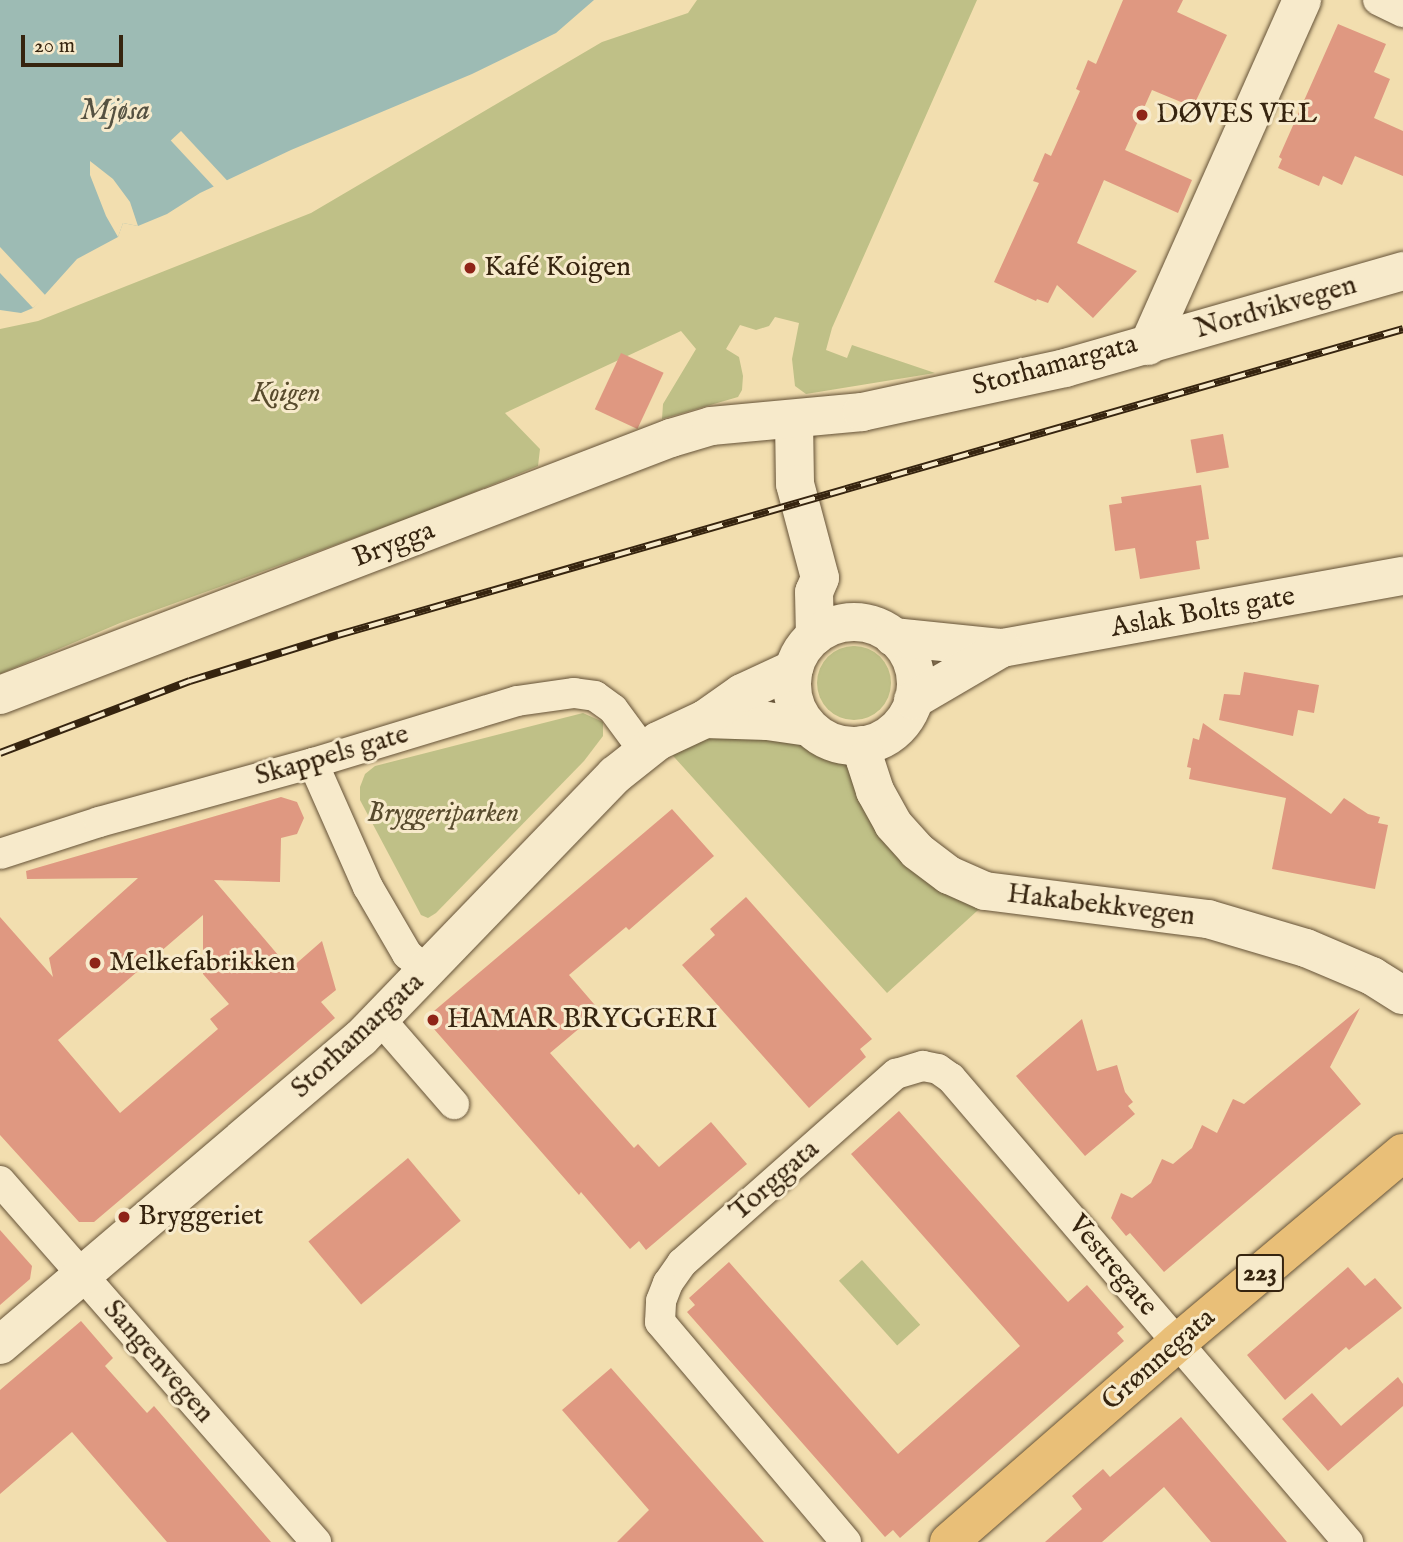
<!DOCTYPE html>
<html>
<head>
<meta charset="utf-8">
<style>
	body { margin:0 }
	#map { position:relative; width:1403px; height:1542px; overflow:hidden; background:#f2deaf; font-family:"IM FELL English",serif }
	div>[style] { position:absolute }
	[style*='--x'] { left:calc(var(--x)*1px); top:calc(var(--y)*1px); width:calc(var(--w)*1px); rotate:calc(var(--a)*1deg) }
	.green>* { inset:0; background:#bfc087; transform-origin:0 0 }
	.round { border-radius:50% }
	.water>* { inset:0; background:#9dbbb4 }
	.pier>* { inset:0; background:#f2deaf; transform-origin:0 0 }
	.building>* { inset:0; background:#df9881; transform-origin:0 0 }
	.roads { filter:drop-shadow(0 0 2px #655237) drop-shadow(0 0 2px #655237) }
	.street>* { height:30px; margin:-15px; padding:0 15px; transform-origin:15px; border-radius:15px; background:#f7eacb }
	.secondary>* { height:38px; margin:-19px; padding:0 19px; transform-origin:19px; border-radius:19px; background:#f7eacb }
	.secondary>.ring { margin:-19px; padding:0; box-sizing:content-box; background:none; border:38px solid #f7eacb; border-radius:50% }
	.primary>* { height:38px; margin:-19px; padding:0 19px; transform-origin:19px; border-radius:19px; background:#e9bf78 }
	.rail>* { height:8px; margin-top:-4px; transform-origin:0; background:repeating-linear-gradient(90deg,#f7eacb 0 16px,#36240f 0 32px); box-sizing:border-box; border-block:2px solid #36240f }
	.dots>* { width:19px; height:19px; translate:-50% -50%; box-sizing:border-box; border:4px solid #f7eacb; border-radius:50% }
	span { translate:-50% -50%; white-space:nowrap; text-align:center; line-height:1.15; -webkit-text-stroke:6px #f7eacb; paint-order:stroke }
	.shield-label span { padding:2px 5px; background:#f7eacb; border:2px solid; border-radius:5px; -webkit-text-stroke-width:0 }
	.shield-label { font-size:26px; color:#36240f; font-weight:700 }
	.poi-label { font-size:28px; color:#36240f }
	.left { translate:0 -50%; text-align:left }
	.street-label { font-size:28px; color:#36240f }
	.park-label { font-size:28px; color:#584b2d; font-style:italic }
	.water-label { font-size:30px; color:#555141; font-style:italic }
	.scale { position:absolute; left:21px; top:35px; width:102px; height:32px; box-sizing:border-box; border:4px solid #36240f; border-top:0; padding-left:9px; font-size:21px; line-height:24px; white-space:nowrap; color:#36240f; -webkit-text-stroke:5px #f7eacb; paint-order:stroke }
</style>
</head>
<body>
<div id="map">
	<div class="green">
		<i style="clip-path:polygon(697px 0,977px 0,832px 328px,826px 350px,847px 358px,852px 345px,935px 373px,806px 394px,795px 386px,792px 359px,799px 323px,775px 317px,769px 326px,756px 330px,740px 325px,726px 349px,739px 357px,743px 376px,742px 390px,738px 397px,662px 419px,663px 404px,696px 349px,681px 331px,505px 413px,540px 449px,538px 466px,415px 516px,120px 623px,0 674px,0 329px,38px 321px,311px 213px,602px 42px,688px 13px)"></i>
		<i class="round" style="left:817px;top:646px;width:74px;height:74px"></i>
		<i style="clip-path:polygon(583px 713px,603px 722px,603px 736px,584px 761px,436px 913px,428px 918px,421px 915px,360px 800px,360px 787px,365px 774px,375px 766px)"></i>
		<i style="clip-path:polygon(698px 731px,806px 739px,821px 750px,852px 761px,988px 901px,887px 993px,666px 748px)"></i>
		<i style="left:862px;top:1260px;width:87px;height:31px;rotate:48deg"></i>
	</div>
	<div class="water">
		<i style="clip-path:polygon(0 0,594px 0,556px 33px,472px 74px,291px 150px,200px 193px,167px 214px,138px 226px,123px 223px,118px 237px,77px 259px,33px 308px,21px 313px,0 310px)"></i>
	</div>
	<div class="pier">
		<i style="left:181px;top:131px;width:71px;height:14px;rotate:47deg"></i>
		<i style="clip-path:polygon(90px 161px,113px 179px,130px 202px,138px 226px,123px 223px,118px 237px,106px 216px,90px 175px)"></i>
		<i style="clip-path:polygon(0 247px,46px 296px,33px 308px,0 273px)"></i>
	</div>
	<div class="building">
		<i style="clip-path:polygon(1123px 0,1183px 0,1177px 12px,1227px 35px,1193px 107px,1152px 90px,1125px 150px,1192px 180px,1178px 213px,1104px 180px,1077px 243px,1137px 271px,1093px 318px,1057px 285px,1048px 303px,1037px 299px,1036px 301px,994px 282px,1039px 183px,1033px 181px,1045px 153px,1051px 156px,1080px 91px,1076px 89px,1088px 60px,1096px 64px)"></i>
		<i style="clip-path:polygon(1338px 24px,1386px 44px,1374px 72px,1390px 79px,1374px 118px,1403px 131px,1403px 176px,1355px 156px,1342px 185px,1323px 176px,1319px 186px,1278px 168px,1282px 159px,1279px 157px)"></i>
		<i style="left:621px;top:353px;width:47px;height:62px;rotate:25deg"></i>
		<i style="left:1223px;top:434px;width:34px;height:33px;rotate:80deg"></i>
		<i style="clip-path:polygon(1201px 485px,1209px 539px,1196px 541px,1200px 569px,1140px 579px,1135px 548px,1115px 551px,1109px 505px,1122px 503px,1121px 497px)"></i>
		<i style="clip-path:polygon(1244px 672px,1319px 685px,1314px 713px,1298px 710px,1293px 736px,1219px 720px,1224px 694px,1240px 695px)"></i>
		<i style="clip-path:polygon(1203px 723px,1331px 814px,1344px 798px,1368px 814px,1380px 817px,1378px 823px,1388px 825px,1375px 889px,1272px 869px,1286px 798px,1189px 779px,1191px 768px,1187px 767px,1193px 738px,1199px 740px)"></i>
		<i style="clip-path:polygon(evenodd,281px 797px,297px 802px,304px 818px,297px 834px,281px 838px,280px 882px,214px 880px,290px 969px,322px 941px,336px 990px,321px 1002px,335px 1018px,94px 1222px,79px 1222px,0 1135px,0 917px,53px 977px,49px 958px,138px 878px,27px 879px,26px 871px,281px 797px,203px 915px,203px 974px,229px 1004px,210px 1019px,218px 1029px,120px 1113px,58px 1040px,203px 915px)"></i>
		<i style="clip-path:polygon(672px 809px,714px 856px,629px 930px,626px 927px,569px 975px,600px 1011px,550px 1053px,634px 1148px,638px 1144px,659px 1167px,711px 1122px,747px 1164px,646px 1250px,639px 1241px,630px 1249px,581px 1192px,579px 1195px,434px 1029px,434px 1011px)"></i>
		<i style="clip-path:polygon(746px 897px,872px 1039px,860px 1049px,866px 1057px,809px 1108px,682px 965px,715px 935px,710px 929px)"></i>
		<i style="clip-path:polygon(1360px 1008px,1330px 1067px,1361px 1104px,1164px 1272px,1130px 1233px,1126px 1236px,1111px 1218px,1121px 1193px,1132px 1198px,1151px 1183px,1162px 1159px,1173px 1164px,1192px 1148px,1202px 1125px,1217px 1133px,1233px 1099px,1244px 1104px)"></i>
		<i style="clip-path:polygon(1082px 1019px,1097px 1071px,1117px 1065px,1125px 1092px,1133px 1102px,1128px 1106px,1135px 1114px,1085px 1156px,1016px 1076px)"></i>
		<i style="clip-path:polygon(899px 1111px,1068px 1302px,1087px 1285px,1124px 1327px,1117px 1333px,1124px 1341px,900px 1538px,893px 1530px,885px 1537px,687px 1312px,695px 1305px,689px 1298px,729px 1262px,898px 1454px,1020px 1346px,851px 1154px)"></i>
		<i style="left:408px;top:1158px;width:82px;height:130px;rotate:50deg"></i>
		<i style="clip-path:polygon(0 1230px,32px 1266px,30px 1279px,0 1305px)"></i>
		<i style="clip-path:polygon(1348px 1267px,1365px 1286px,1375px 1278px,1402px 1308px,1349px 1350px,1346px 1347px,1285px 1400px,1247px 1355px)"></i>
		<i style="clip-path:polygon(81px 1321px,113px 1358px,105px 1366px,147px 1413px,154px 1406px,271px 1542px,167px 1542px,72px 1432px,0 1494px,0 1390px)"></i>
		<i style="clip-path:polygon(611px 1368px,764px 1542px,617px 1542px,649px 1510px,562px 1410px)"></i>
		<i style="clip-path:polygon(1398px 1377px,1403px 1384px,1403px 1406px,1328px 1471px,1282px 1419px,1312px 1393px,1341px 1426px)"></i>
		<i style="clip-path:polygon(1181px 1417px,1287px 1542px,1211px 1542px,1164px 1487px,1102px 1542px,1045px 1542px,1082px 1509px,1072px 1496px,1103px 1469px,1110px 1477px)"></i>
	</div>
	<div class="roads">
		<div class="street">
			<i style="--x:1378;--y:0;--w:28;--a:26"></i>
			<i style="--x:313;--y:763;--w:136;--a:66.1"></i>
			<i style="--x:368;--y:887;--w:78;--a:59.8"></i>
			<i style="--x:407;--y:954;--w:28;--a:41"></i>
			<i style="--x:0;--y:854;--w:104;--a:-17.9"></i>
			<i style="--x:99;--y:822;--w:222;--a:-15.4"></i>
			<i style="--x:313;--y:763;--w:213;--a:-16.9"></i>
			<i style="--x:517;--y:701;--w:58;--a:-8"></i>
			<i style="--x:574;--y:693;--w:21;--a:8"></i>
			<i style="--x:595;--y:696;--w:22;--a:36"></i>
			<i style="--x:613;--y:709;--w:52;--a:53.6"></i>
			<i style="--x:380;--y:1019;--w:113;--a:49"></i>
			<i style="--x:0;--y:1181;--w:480;--a:48.8"></i>
			<i style="--x:846;--y:1542;--w:288;--a:-130.2"></i>
			<i style="--x:660;--y:1322;--w:21;--a:-87"></i>
			<i style="--x:661;--y:1301;--w:19;--a:-69"></i>
			<i style="--x:668;--y:1283;--w:24;--a:-55"></i>
			<i style="--x:682;--y:1263;--w:286;--a:-41.5"></i>
			<i style="--x:896;--y:1074;--w:28;--a:-17"></i>
			<i style="--x:923;--y:1066;--w:15;--a:11"></i>
			<i style="--x:938;--y:1069;--w:16;--a:35"></i>
			<i style="--x:951;--y:1078;--w:611;--a:49.45"></i>
		</div>
		<div class="secondary">
			<i style="--x:1148;--y:346;--w:379;--a:-66"></i>
			<i style="--x:794;--y:420;--w:64;--a:89.1"></i>
			<i style="--x:795;--y:484;--w:97;--a:75.1"></i>
			<i style="--x:820;--y:578;--w:15;--a:113"></i>
			<i style="--x:814;--y:592;--w:44;--a:88.7"></i>
			<i class="ring" style="left:792px;top:622px;width:86px;height:86px"></i>
			<i style="--x:893;--y:637;--w:110;--a:5.8"></i>
			<i style="--x:1002;--y:648;--w:407;--a:-10.2"></i>
			<i style="--x:0;--y:695;--w:719;--a:-20.96"></i>
			<i style="--x:671;--y:438;--w:42;--a:-16.7"></i>
			<i style="--x:711;--y:426;--w:152;--a:-5.3"></i>
			<i style="--x:862;--y:412;--w:208;--a:-12.2"></i>
			<i style="--x:1065;--y:368;--w:352;--a:-16"></i>
			<i style="--x:913;--y:700;--w:103;--a:-30.3"></i>
			<i style="--x:705;--y:719;--w:62;--a:1.8"></i>
			<i style="--x:767;--y:721;--w:42;--a:8.1"></i>
			<i style="--x:863;--y:745;--w:15;--a:82"></i>
			<i style="--x:865;--y:760;--w:33;--a:72"></i>
			<i style="--x:875;--y:791;--w:38;--a:61"></i>
			<i style="--x:893;--y:824;--w:36;--a:48"></i>
			<i style="--x:917;--y:851;--w:40;--a:37"></i>
			<i style="--x:949;--y:875;--w:39;--a:24"></i>
			<i style="--x:985;--y:891;--w:225;--a:7.2"></i>
			<i style="--x:1208;--y:919;--w:102;--a:16.5"></i>
			<i style="--x:1306;--y:948;--w:72;--a:23"></i>
			<i style="--x:1372;--y:976;--w:36;--a:32"></i>
			<i style="--x:0;--y:1345;--w:474;--a:-40.4"></i>
			<i style="--x:361;--y:1038;--w:366;--a:-46"></i>
			<i style="--x:615;--y:775;--w:55;--a:-38.3"></i>
			<i style="--x:658;--y:741;--w:52;--a:-25.1"></i>
			<i style="--x:705;--y:719;--w:45;--a:-35.1"></i>
			<i style="--x:742;--y:693;--w:57;--a:-24.8"></i>
		</div>
		<div class="primary">
			<i style="--x:949;--y:1542;--w:303;--a:-41.1"></i>
			<i style="--x:1177;--y:1343;--w:295;--a:-40.1"></i>
		</div>
	</div>
	<div class="rail">
		<i style="--x:0;--y:753;--w:203;--a:-20.8"></i>
		<i style="--x:190;--y:681;--w:155;--a:-17.3"></i>
		<i style="--x:338;--y:635;--w:1108;--a:-16.03"></i>
	</div>
	<div class="dots">
		<i style="left:1142px;top:115px;background:#8f2418"></i>
		<i style="left:470px;top:268px;background:#8f2418"></i>
		<i style="left:95px;top:963px;background:#8f2418"></i>
		<i style="left:433px;top:1020px;background:#8f2418"></i>
		<i style="left:124px;top:1217px;background:#8f2418"></i>
	</div>
	<div class="shield-label">
		<span style="left:1260px;top:1273px">223</span>
	</div>
	<div class="poi-label">
		<span class="left" style="left:1156px;top:115px">DØVES VEL</span>
		<span class="left" style="left:484px;top:268px">Kafé Koigen</span>
		<span class="left" style="left:109px;top:963px">Melkefabrikken</span>
		<span class="left" style="left:447px;top:1020px">HAMAR BRYGGERI</span>
		<span class="left" style="left:138px;top:1217px">Bryggeriet</span>
	</div>
	<div class="street-label">
		<span style="left:1276px;top:308px;rotate:-16deg">Nordvikvegen</span>
		<span style="left:1055px;top:366px;rotate:-15deg">Storhamargata</span>
		<span style="left:394px;top:545px;rotate:-21deg">Brygga</span>
		<span style="left:1203px;top:613px;rotate:-10deg">Aslak Bolts gate</span>
		<span style="left:332px;top:756px;rotate:-16deg">Skappels gate</span>
		<span style="left:1101px;top:906px;rotate:7deg">Hakabekkvegen</span>
		<span style="left:358px;top:1036px;rotate:-43deg">Storhamargata</span>
		<span style="left:775px;top:1181px;rotate:-41deg">Torggata</span>
		<span style="left:1112px;top:1266px;rotate:50deg">Vestregate</span>
		<span style="left:1159px;top:1360px;rotate:-41deg">Grønnegata</span>
		<span style="left:158px;top:1362px;rotate:49deg">Sangenvegen</span>
	</div>
	<div class="park-label">
		<span style="left:286px;top:394px">Koigen</span>
		<span style="left:443px;top:814px">Bryggeriparken</span>
	</div>
	<div class="water-label">
		<span style="left:115px;top:111px">Mjøsa</span>
	</div>
	<div class="scale">20 m</div>
</div>
</body>
</html>
